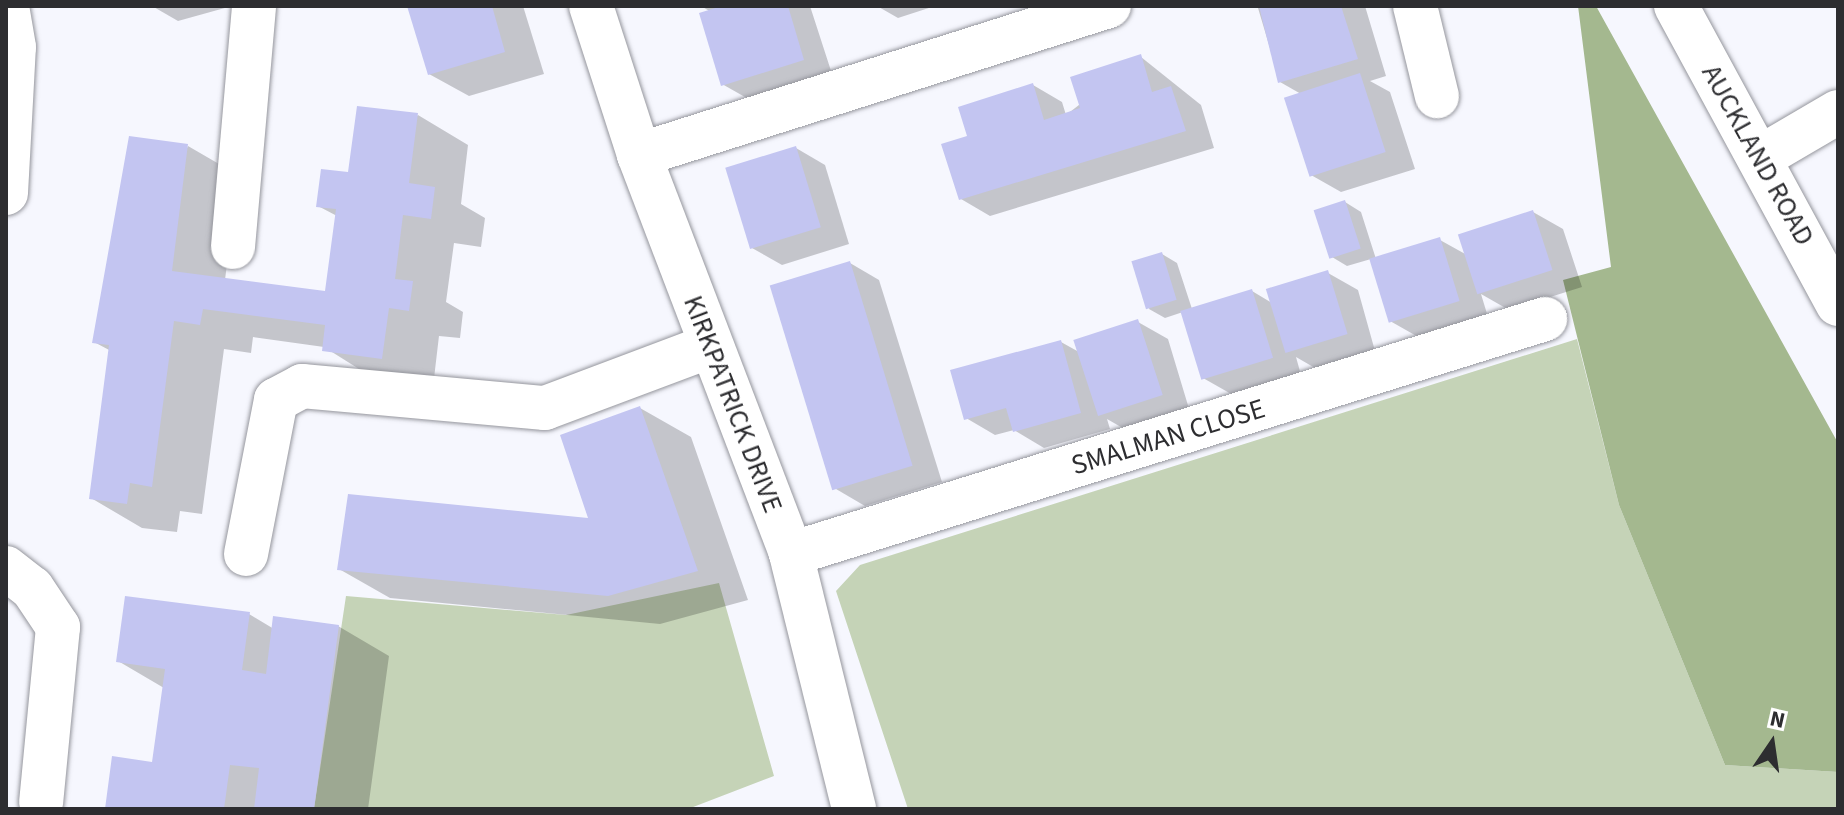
<!DOCTYPE html>
<html>
<head>
<meta charset="utf-8">
<style>
	body { margin:0 }
	#map { position:relative; width:1844px; height:815px; overflow:hidden; background:#f6f7fe; font-family:"Source Sans 3",sans-serif }
	div>[style] { position:absolute }
	[style*='--x'] { left:calc(var(--x)*1px); top:calc(var(--y)*1px); width:calc(var(--w)*1px); rotate:calc(var(--a)*1deg) }
	.green>* { inset:0; background:#c5d3b7 }
	.forest>* { inset:0; background:#a4b88f }
	.shadow>* { inset:0; background:#0003 }
	.building>* { inset:0; background:#c3c5f1; transform-origin:0 0 }
	.roads { filter:drop-shadow(0 0 2px #95969d) drop-shadow(0 0 2px #95969d) }
	.minor>* { height:44px; margin:-22px; padding:0 22px; transform-origin:22px; border-radius:22px; background:#fff }
	span { translate:-50% -50%; white-space:nowrap; text-align:center; line-height:1.15; -webkit-text-stroke:8px #fff; paint-order:stroke }
	.street-label { font-size:28px; color:#2d2d30 }
	.frame { position:absolute; inset:0; border:8px solid #2d2d30; pointer-events:none }
	.north { position:absolute; left:1732px; top:703px; width:80px; height:80px; -webkit-text-stroke:6px #fff; paint-order:stroke; rotate:13deg; font-size:22px; font-weight:700; line-height:32px; text-align:center; color:#2d2d30 }
	.north::after { content:''; display:block; margin:auto; width:28px; height:36px; background:#2d2d30; clip-path:polygon(50% 0,100% 100%,50% 72%,0 100%) }
</style>
</head>
<body>
<div id="map">
	<div class="green">
		<i style="clip-path:polygon(1577px 339px,1619px 505px,1725px 765px,1838px 772px,1838px 809px,908px 809px,836px 591px,860px 565px)"></i>
		<i style="clip-path:polygon(719px 583px,774px 776px,688px 809px,314px 809px,346px 596px,566px 615px)"></i>
	</div>
	<div class="forest">
		<i style="clip-path:polygon(1578px 6px,1596px 6px,1838px 443px,1838px 772px,1725px 765px,1619px 505px,1563px 280px,1611px 267px)"></i>
	</div>
	<div class="shadow">
		<i style="clip-path:polygon(152px 6px,232px 6px,178px 21px)"></i>
		<i style="clip-path:polygon(409px 6px,523px 6px,544px 74px,469px 96px,429px 74px)"></i>
		<i style="clip-path:polygon(701px 6px,810px 6px,833px 77px,752px 101px,722px 84px,711px 12px)"></i>
		<i style="clip-path:polygon(877px 6px,935px 6px,898px 18px)"></i>
		<i style="clip-path:polygon(1365px 6px,1386px 76px,1370px 81px,1390px 92px,1415px 169px,1341px 192px,1311px 175px,1301px 94px,1280px 82px,1258px 8px)"></i>
		<i style="clip-path:polygon(1141px 57px,1201px 105px,1214px 148px,990px 216px,961px 199px,969px 137px,1033px 85px,1062px 102px,1066px 115px)"></i>
		<i style="clip-path:polygon(418px 115px,468px 145px,461px 204px,485px 218px,481px 247px,454px 243px,446px 302px,463px 312px,460px 338px,439px 336px,433px 387px,375px 379px,324px 347px,253px 337px,251px 353px,224px 349px,202px 514px,180px 511px,177px 532px,142px 528px,91px 498px,111px 351px,94px 342px,188px 146px,238px 175px,225px 280px,327px 293px,337px 216px,318px 206px)"></i>
		<i style="clip-path:polygon(796px 148px,825px 165px,849px 244px,782px 265px,752px 248px)"></i>
		<i style="clip-path:polygon(1345px 202px,1361px 212px,1376px 259px,1440px 240px,1467px 255px,1533px 212px,1563px 229px,1582px 287px,1509px 310px,1481px 294px,1488px 317px,1420px 338px,1390px 321px,1371px 259px,1347px 266px,1332px 257px)"></i>
		<i style="clip-path:polygon(1162px 254px,1177px 263px,1192px 309px,1252px 291px,1272px 303px,1328px 273px,1358px 290px,1375px 351px,1315px 368px,1296px 357px,1301px 375px,1233px 395px,1203px 378px,1183px 312px,1165px 318px,1149px 309px)"></i>
		<i style="clip-path:polygon(850px 263px,879px 280px,942px 482px,865px 506px,836px 489px)"></i>
		<i style="clip-path:polygon(1138px 322px,1168px 339px,1190px 412px,1128px 431px,1107px 419px,1110px 429px,1044px 448px,1014px 430px,995px 435px,966px 418px,1061px 342px,1079px 352px)"></i>
		<i style="clip-path:polygon(640px 408px,691px 437px,748px 600px,660px 624px,390px 598px,339px 569px,591px 520px)"></i>
		<i style="clip-path:polygon(249px 614px,274px 629px,338px 626px,389px 656px,368px 809px,107px 809px,154px 764px,164px 688px,118px 661px)"></i>
	</div>
	<div class="building">
		<i style="clip-path:polygon(407px 6px,492px 6px,505px 52px,428px 75px)"></i>
		<i style="clip-path:polygon(722px 6px,788px 6px,804px 60px,721px 86px,699px 13px)"></i>
		<i style="clip-path:polygon(1259px 6px,1341px 6px,1358px 59px,1278px 83px)"></i>
		<i style="clip-path:polygon(1141px 54px,1152px 92px,1171px 86px,1186px 131px,959px 200px,941px 144px,967px 136px,958px 107px,1033px 83px,1044px 120px,1080px 108px,1070px 77px)"></i>
		<i style="left:1360px;top:73px;width:83px;height:80px;rotate:72deg"></i>
		<i style="clip-path:polygon(357px 106px,418px 113px,409px 183px,435px 187px,431px 219px,403px 215px,395px 279px,413px 281px,409px 311px,389px 308px,382px 359px,322px 351px,325px 325px,203px 309px,200px 325px,174px 321px,152px 487px,130px 483px,127px 504px,89px 499px,109px 345px,92px 343px,129px 136px,188px 144px,172px 271px,325px 291px,336px 209px,316px 207px,321px 169px,348px 172px)"></i>
		<i style="left:796px;top:146px;width:85px;height:74px;rotate:73deg"></i>
		<i style="left:1345px;top:200px;width:51px;height:33px;rotate:72deg"></i>
		<i style="left:1533px;top:210px;width:63px;height:79px;rotate:72deg"></i>
		<i style="left:1440px;top:237px;width:67px;height:74px;rotate:73deg"></i>
		<i style="left:1162px;top:252px;width:50px;height:32px;rotate:73deg"></i>
		<i style="left:850px;top:261px;width:214px;height:84px;rotate:73deg"></i>
		<i style="left:1328px;top:270px;width:67px;height:65px;rotate:73deg"></i>
		<i style="left:1252px;top:289px;width:72px;height:75px;rotate:73deg"></i>
		<i style="left:1138px;top:319px;width:80px;height:68px;rotate:72deg"></i>
		<i style="clip-path:polygon(1061px 340px,1081px 413px,1013px 432px,1006px 408px,964px 420px,950px 370px)"></i>
		<i style="clip-path:polygon(640px 406px,698px 571px,608px 596px,337px 570px,348px 494px,588px 518px,560px 435px)"></i>
		<i style="clip-path:polygon(125px 596px,250px 612px,242px 670px,266px 674px,273px 616px,339px 625px,314px 809px,254px 809px,259px 768px,230px 765px,224px 809px,105px 809px,112px 756px,152px 762px,165px 669px,116px 662px)"></i>
	</div>
	<div class="roads">
		<div class="minor">
			<i style="--x:591;--y:6;--w:157;--a:72.1"></i>
			<i style="--x:639;--y:155;--w:427;--a:69.1"></i>
			<i style="--x:791;--y:554;--w:263;--a:76.1"></i>
			<i style="--x:1415;--y:6;--w:93;--a:76.3"></i>
			<i style="--x:1676;--y:6;--w:339;--a:61.5"></i>
			<i style="--x:639;--y:155;--w:493;--a:-17.6"></i>
			<i style="--x:1761;--y:157;--w:89;--a:-30.3"></i>
			<i style="--x:6;--y:193;--w:146;--a:-86.9"></i>
			<i style="--x:14;--y:47;--w:42;--a:-99.7"></i>
			<i style="--x:233;--y:247;--w:242;--a:-85"></i>
			<i style="--x:246;--y:554;--w:157;--a:-79"></i>
			<i style="--x:276;--y:400;--w:30;--a:-28"></i>
			<i style="--x:302;--y:386;--w:244;--a:5.2"></i>
			<i style="--x:545;--y:408;--w:176;--a:-20.6"></i>
			<i style="--x:791;--y:554;--w:790;--a:-17.31"></i>
			<i style="--x:6;--y:568;--w:33;--a:38"></i>
			<i style="--x:32;--y:588;--w:47;--a:56.3"></i>
			<i style="--x:58;--y:627;--w:176;--a:95.5"></i>
		</div>
	</div>
	<div class="street-label">
		<span style="left:1758px;top:155px;rotate:61deg">AUCKLAND ROAD</span>
		<span style="left:733px;top:404px;rotate:69deg">KIRKPATRICK DRIVE</span>
		<span style="left:1168px;top:437px;rotate:-17deg">SMALMAN CLOSE</span>
	</div>
	<div class="frame"></div>
	<div class="north">N</div>
</div>
</body>
</html>
